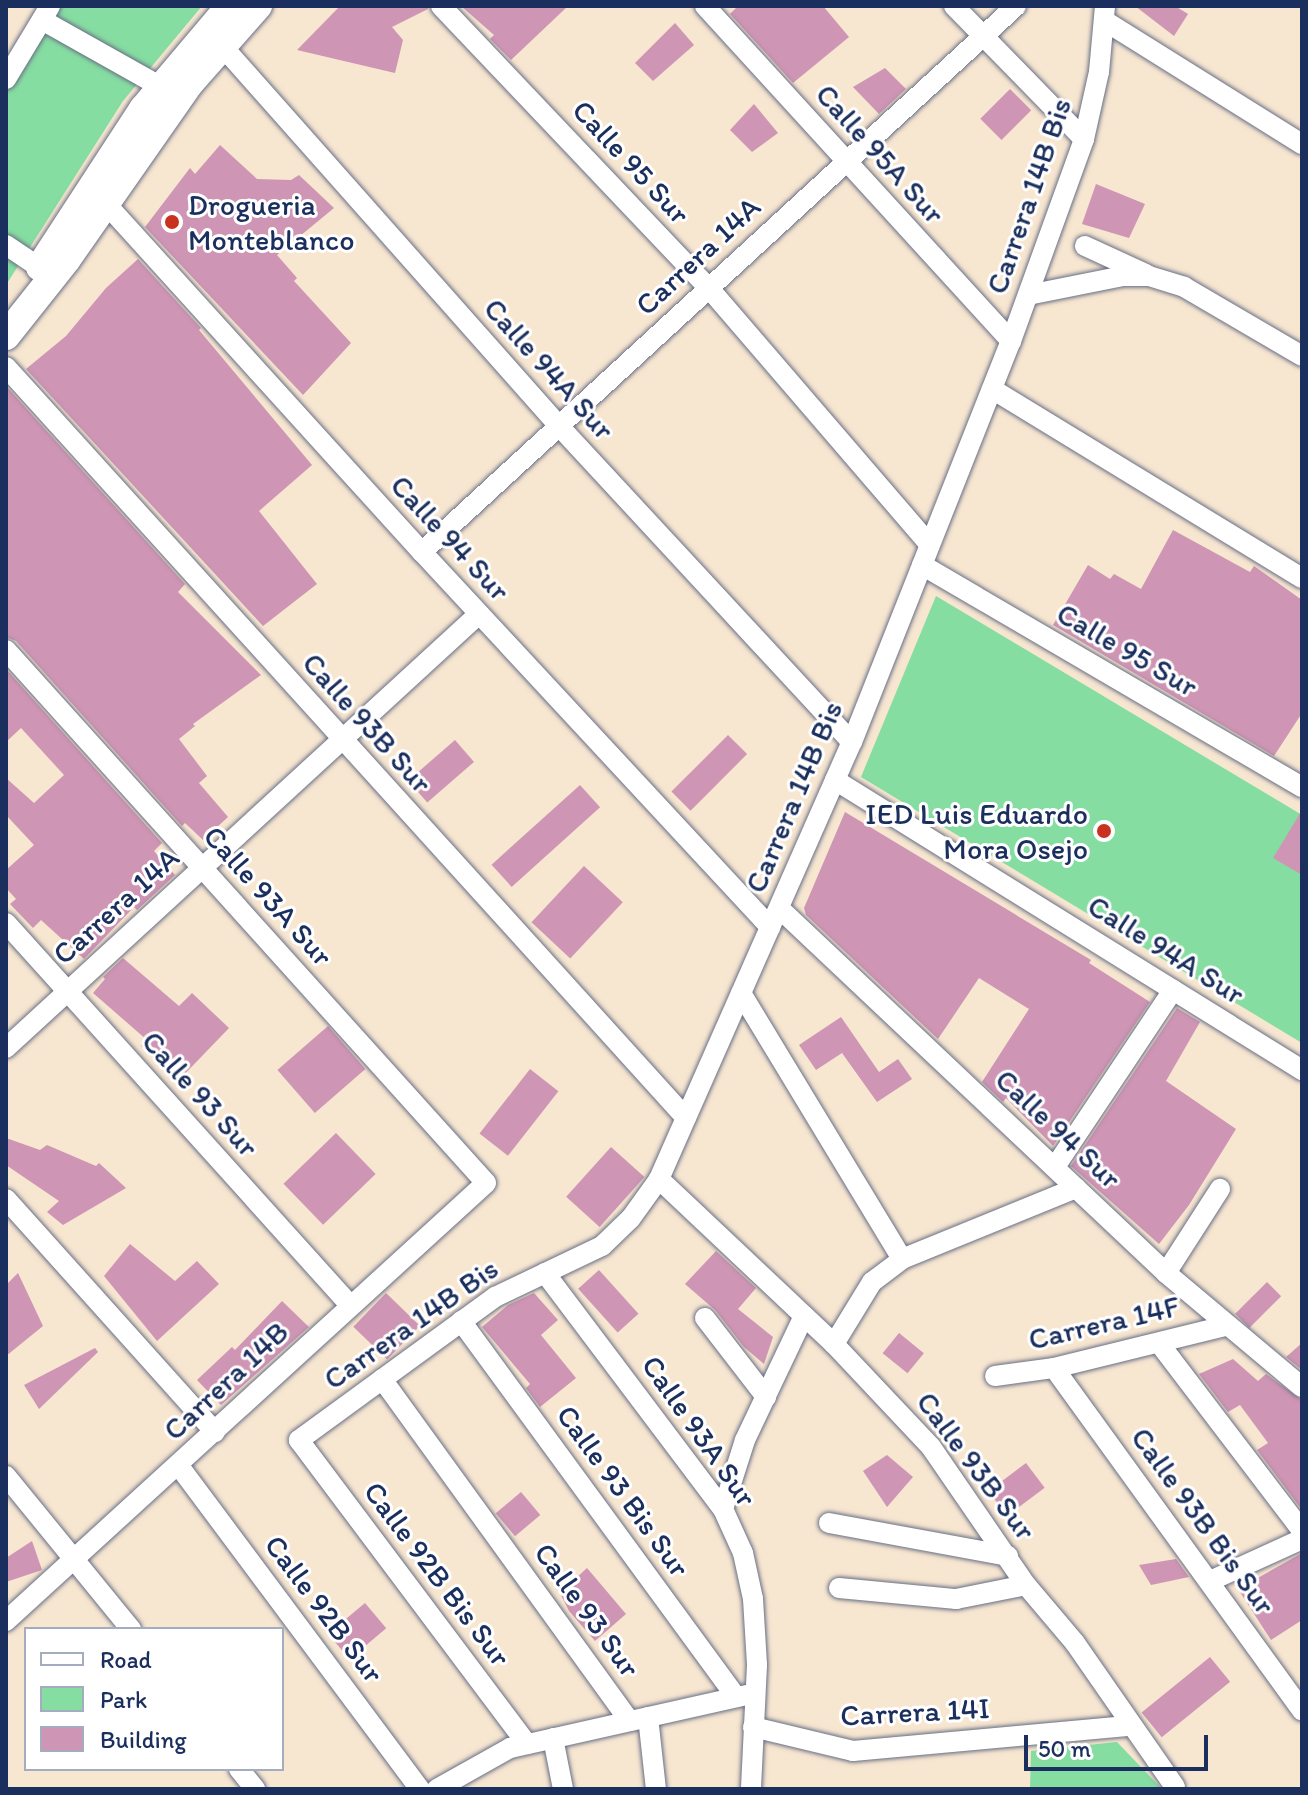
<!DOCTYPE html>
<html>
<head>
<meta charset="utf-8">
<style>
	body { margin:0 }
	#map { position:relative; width:1308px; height:1795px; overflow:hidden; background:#f7e6d0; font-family:Itim,sans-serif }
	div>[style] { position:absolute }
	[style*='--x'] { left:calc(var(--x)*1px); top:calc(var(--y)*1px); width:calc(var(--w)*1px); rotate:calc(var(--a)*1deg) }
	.green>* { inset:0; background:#86dda1 }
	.building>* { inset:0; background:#cf95b4; transform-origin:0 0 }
	.roads { filter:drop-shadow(0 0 2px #686f86) drop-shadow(0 0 2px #686f86) }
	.street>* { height:20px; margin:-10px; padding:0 10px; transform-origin:10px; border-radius:10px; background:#fff }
	.secondary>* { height:28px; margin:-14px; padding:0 14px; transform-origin:14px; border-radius:14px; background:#fff }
	.dots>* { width:22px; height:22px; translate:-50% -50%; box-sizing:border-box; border:4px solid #fff; border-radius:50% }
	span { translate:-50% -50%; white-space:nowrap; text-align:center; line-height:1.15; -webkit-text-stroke:6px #fff; paint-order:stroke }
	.street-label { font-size:30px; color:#1b2f5e }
	.poi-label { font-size:30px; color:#1b2f5e }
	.left { translate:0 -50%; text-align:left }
	.right { translate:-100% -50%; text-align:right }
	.frame { position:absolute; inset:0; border:8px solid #1b2f5e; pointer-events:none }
	.legend { position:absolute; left:24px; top:1627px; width:260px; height:144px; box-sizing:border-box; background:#fff; border:2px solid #a4acbf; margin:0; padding:10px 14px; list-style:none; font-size:24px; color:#1b2f5e }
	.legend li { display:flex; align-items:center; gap:16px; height:40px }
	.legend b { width:40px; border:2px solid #a4acbf }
	.scale { position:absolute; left:1024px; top:1735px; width:184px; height:36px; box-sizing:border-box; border:4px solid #1b2f5e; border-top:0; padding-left:10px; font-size:24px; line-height:28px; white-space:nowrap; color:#1b2f5e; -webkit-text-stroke:6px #fff; paint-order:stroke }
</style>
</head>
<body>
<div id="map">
	<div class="green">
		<i style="clip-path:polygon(60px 6px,202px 6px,123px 101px,6px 285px,6px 93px)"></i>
		<i style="clip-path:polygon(936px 596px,1302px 815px,1302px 1043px,861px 777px)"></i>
		<i style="clip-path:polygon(1117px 1742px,1162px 1789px,1030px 1789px,1031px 1751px)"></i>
	</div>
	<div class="building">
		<i style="clip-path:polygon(340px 6px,428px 6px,428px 9px,392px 27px,403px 40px,395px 73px,297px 50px)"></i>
		<i style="clip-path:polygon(461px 6px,568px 6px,511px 60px,490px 39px,494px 35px)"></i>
		<i style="clip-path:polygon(738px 6px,823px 6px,849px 37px,793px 83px,730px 14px)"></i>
		<i style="clip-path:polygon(1135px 6px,1175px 6px,1188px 14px,1174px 36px)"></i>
		<i style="clip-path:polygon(675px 23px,694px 45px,653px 81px,635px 63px)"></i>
		<i style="clip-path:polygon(885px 68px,906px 89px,879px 114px,853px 87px)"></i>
		<i style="left:1010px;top:89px;width:30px;height:42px;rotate:45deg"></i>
		<i style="clip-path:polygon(754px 104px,778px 133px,752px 152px,730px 130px)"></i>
		<i style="clip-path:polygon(220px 145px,257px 179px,291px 180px,299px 175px,334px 208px,277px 255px,297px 278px,294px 281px,351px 343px,303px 395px,145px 227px,190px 168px,195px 174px)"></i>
		<i style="clip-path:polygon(1096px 184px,1145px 204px,1129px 238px,1082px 224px)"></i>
		<i style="clip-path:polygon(138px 259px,201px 328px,199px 330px,312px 465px,259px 511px,317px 584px,263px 626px,26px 369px,66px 336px,106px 288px)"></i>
		<i style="clip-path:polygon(6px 386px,185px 584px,178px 592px,261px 675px,193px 724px,195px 726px,179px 739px,207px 776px,199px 783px,228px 817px,203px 840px,185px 823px,182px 826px,16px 641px,6px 637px)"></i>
		<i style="clip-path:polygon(1173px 530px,1250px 572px,1254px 566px,1302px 600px,1302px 713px,1274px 756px,1053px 625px,1088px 565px,1110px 579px,1114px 574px,1141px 589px)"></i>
		<i style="clip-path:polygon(6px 669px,162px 843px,154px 851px,175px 875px,137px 910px,134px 907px,84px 959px,41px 920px,33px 928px,10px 904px,16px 899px,6px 888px,6px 870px,34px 845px,6px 815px,6px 778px,34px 803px,64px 775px,21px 728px,6px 742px)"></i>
		<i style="left:728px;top:735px;width:27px;height:80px;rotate:45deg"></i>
		<i style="left:455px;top:740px;width:29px;height:62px;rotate:49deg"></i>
		<i style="left:580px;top:785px;width:30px;height:119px;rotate:48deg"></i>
		<i style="clip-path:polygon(1302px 810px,1302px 875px,1273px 858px)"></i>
		<i style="clip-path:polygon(845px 812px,1091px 960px,1089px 963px,1150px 1002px,1053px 1146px,1006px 1098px,1003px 1102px,982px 1082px,1029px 1009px,979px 978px,938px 1039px,806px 915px,804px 908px)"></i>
		<i style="left:584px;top:866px;width:53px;height:77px;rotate:43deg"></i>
		<i style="clip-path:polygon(123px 958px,179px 1006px,192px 993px,229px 1028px,178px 1081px,141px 1046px,147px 1040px,93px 993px,105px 979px,103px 977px)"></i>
		<i style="clip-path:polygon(1177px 1008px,1200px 1022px,1166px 1081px,1236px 1129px,1189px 1205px,1159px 1244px,1071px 1166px)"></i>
		<i style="clip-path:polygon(841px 1017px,879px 1072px,898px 1059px,912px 1079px,877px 1102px,842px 1053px,816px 1070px,799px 1045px)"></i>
		<i style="left:328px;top:1026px;width:57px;height:67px;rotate:49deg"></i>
		<i style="left:530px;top:1069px;width:36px;height:82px;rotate:38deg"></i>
		<i style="left:336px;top:1133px;width:57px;height:73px;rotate:46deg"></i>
		<i style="clip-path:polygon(6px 1138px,40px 1150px,47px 1145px,96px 1166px,99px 1163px,126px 1188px,63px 1225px,47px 1212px,59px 1201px,6px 1165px)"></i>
		<i style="left:611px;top:1147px;width:45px;height:67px;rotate:42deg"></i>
		<i style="clip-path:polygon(130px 1244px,175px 1281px,197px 1261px,219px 1284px,157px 1341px,104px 1276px)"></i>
		<i style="clip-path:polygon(716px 1251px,756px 1288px,738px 1309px,773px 1337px,764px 1364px,744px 1347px,715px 1310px,685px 1284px)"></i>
		<i style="left:599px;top:1270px;width:59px;height:28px;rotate:48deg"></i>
		<i style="clip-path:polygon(18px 1273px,43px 1326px,6px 1356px,6px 1285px)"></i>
		<i style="left:1267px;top:1282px;width:20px;height:45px;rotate:45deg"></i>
		<i style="left:386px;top:1293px;width:47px;height:47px;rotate:44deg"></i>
		<i style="clip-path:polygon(534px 1293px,558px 1320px,541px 1335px,576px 1378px,540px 1407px,526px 1388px,530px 1384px,482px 1327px,508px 1305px)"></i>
		<i style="clip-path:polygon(282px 1301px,309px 1327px,221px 1405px,197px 1380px,232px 1347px,235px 1350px)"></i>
		<i style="left:899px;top:1333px;width:32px;height:26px;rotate:39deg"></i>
		<i style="clip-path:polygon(1302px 1343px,1302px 1370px,1286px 1357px)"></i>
		<i style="clip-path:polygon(95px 1348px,98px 1352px,39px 1409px,24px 1385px)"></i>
		<i style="clip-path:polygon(1233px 1359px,1258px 1381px,1266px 1374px,1302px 1400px,1302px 1510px,1257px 1450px,1268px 1443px,1240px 1405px,1228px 1412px,1199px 1374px)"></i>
		<i style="clip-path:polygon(887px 1455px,913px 1477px,887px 1507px,863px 1471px)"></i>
		<i style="left:1026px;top:1463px;width:31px;height:47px;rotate:53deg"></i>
		<i style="left:521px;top:1492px;width:30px;height:33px;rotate:50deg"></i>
		<i style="clip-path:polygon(32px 1541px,42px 1570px,6px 1582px,6px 1558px)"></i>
		<i style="clip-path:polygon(1302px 1553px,1302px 1620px,1271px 1640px,1238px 1589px)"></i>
		<i style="clip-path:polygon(1176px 1559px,1189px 1577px,1151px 1585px,1139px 1565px)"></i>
		<i style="clip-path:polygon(587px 1568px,626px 1614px,595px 1641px,569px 1611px,560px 1593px)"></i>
		<i style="left:365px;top:1603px;width:33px;height:48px;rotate:50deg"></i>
		<i style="left:1210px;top:1657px;width:32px;height:88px;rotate:51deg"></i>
	</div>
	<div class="roads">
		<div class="street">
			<i style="--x:441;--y:6;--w:388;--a:46.5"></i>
			<i style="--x:708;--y:287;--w:340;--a:49.3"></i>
			<i style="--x:705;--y:6;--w:454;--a:47.6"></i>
			<i style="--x:954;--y:6;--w:186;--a:45.7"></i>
			<i style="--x:42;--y:20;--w:149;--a:29.3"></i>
			<i style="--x:1105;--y:21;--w:232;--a:32"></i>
			<i style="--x:216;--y:39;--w:517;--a:48.45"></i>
			<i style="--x:559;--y:426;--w:431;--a:47.2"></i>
			<i style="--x:6;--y:79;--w:85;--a:-58.9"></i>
			<i style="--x:99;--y:196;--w:481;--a:47.8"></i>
			<i style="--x:422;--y:552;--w:512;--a:47.14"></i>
			<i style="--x:6;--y:245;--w:52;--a:34"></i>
			<i style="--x:1085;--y:246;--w:67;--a:24.7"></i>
			<i style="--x:1028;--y:295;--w:97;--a:-11.3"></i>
			<i style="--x:1123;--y:276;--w:26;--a:0"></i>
			<i style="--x:1149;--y:276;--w:37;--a:17"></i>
			<i style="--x:1184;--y:287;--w:137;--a:30.3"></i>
			<i style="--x:6;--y:367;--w:1013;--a:47.84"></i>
			<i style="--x:992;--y:389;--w:363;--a:31.4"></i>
			<i style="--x:422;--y:552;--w:807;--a:-42.59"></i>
			<i style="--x:922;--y:565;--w:440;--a:30.3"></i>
			<i style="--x:6;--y:650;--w:717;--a:47.99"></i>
			<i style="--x:486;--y:1183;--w:650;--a:137.62"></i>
			<i style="--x:835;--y:780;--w:550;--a:31.84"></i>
			<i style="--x:779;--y:908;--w:532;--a:43.32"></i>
			<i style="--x:1166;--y:1273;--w:177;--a:40"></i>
			<i style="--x:6;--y:923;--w:514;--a:48"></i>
			<i style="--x:741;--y:993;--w:311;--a:58.8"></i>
			<i style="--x:6;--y:1048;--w:642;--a:-42.54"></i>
			<i style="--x:1055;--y:1167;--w:213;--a:-56.3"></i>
			<i style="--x:659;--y:1179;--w:241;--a:43.3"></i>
			<i style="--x:834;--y:1344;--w:141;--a:46.7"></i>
			<i style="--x:931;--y:1447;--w:168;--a:55.5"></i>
			<i style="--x:1026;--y:1585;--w:76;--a:49.8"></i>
			<i style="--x:1075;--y:1643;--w:175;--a:55.2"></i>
			<i style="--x:6;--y:1199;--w:313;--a:48.1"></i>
			<i style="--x:545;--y:1273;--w:296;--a:53"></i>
			<i style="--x:723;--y:1509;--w:48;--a:65.6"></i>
			<i style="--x:743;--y:1553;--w:47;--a:77.7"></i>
			<i style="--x:753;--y:1599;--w:66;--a:86.5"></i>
			<i style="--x:757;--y:1665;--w:124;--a:92.8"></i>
			<i style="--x:1166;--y:1273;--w:100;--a:-57.3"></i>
			<i style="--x:705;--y:1318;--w:100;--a:52.3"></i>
			<i style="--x:461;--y:1321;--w:466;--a:53.8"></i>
			<i style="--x:1159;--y:1343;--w:236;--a:52.7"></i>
			<i style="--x:834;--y:1344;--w:73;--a:-58.5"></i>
			<i style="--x:872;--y:1282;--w:38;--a:-37"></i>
			<i style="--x:902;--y:1259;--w:188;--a:-22.2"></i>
			<i style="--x:1054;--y:1368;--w:423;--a:54.1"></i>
			<i style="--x:995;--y:1376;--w:60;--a:-7.7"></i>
			<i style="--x:1054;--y:1368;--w:176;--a:-13.8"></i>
			<i style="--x:382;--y:1379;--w:422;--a:54.1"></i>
			<i style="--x:179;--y:1466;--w:403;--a:53.3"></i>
			<i style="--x:6;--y:1476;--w:198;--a:50.8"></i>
			<i style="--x:723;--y:1509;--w:72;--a:-72.3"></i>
			<i style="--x:745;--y:1440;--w:137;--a:-64.6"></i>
			<i style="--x:829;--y:1523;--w:182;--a:10.4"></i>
			<i style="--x:1210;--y:1581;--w:101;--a:-24.5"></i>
			<i style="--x:839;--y:1588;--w:118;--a:5.4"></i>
			<i style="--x:956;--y:1599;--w:71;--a:-11.3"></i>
			<i style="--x:648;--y:1717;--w:72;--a:83.7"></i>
			<i style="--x:753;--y:1727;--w:103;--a:13.5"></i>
			<i style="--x:853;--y:1751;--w:278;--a:-5.2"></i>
			<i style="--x:553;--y:1738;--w:52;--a:78.9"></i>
			<i style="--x:527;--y:1744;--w:380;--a:-126.9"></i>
			<i style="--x:299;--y:1440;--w:243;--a:-36.1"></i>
			<i style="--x:495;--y:1297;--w:119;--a:-25.5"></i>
			<i style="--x:602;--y:1246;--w:40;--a:-44"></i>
			<i style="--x:631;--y:1218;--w:48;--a:-54.3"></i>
			<i style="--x:659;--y:1179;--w:478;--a:-66.2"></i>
			<i style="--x:852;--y:742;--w:431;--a:-68.4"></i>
			<i style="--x:1011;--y:341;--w:215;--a:-70.1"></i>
			<i style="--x:1084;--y:139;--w:69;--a:-77.4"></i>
			<i style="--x:1099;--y:72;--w:66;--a:-84.8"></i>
			<i style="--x:239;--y:1769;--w:26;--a:51"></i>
			<i style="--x:437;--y:1789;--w:84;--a:-29.3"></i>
			<i style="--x:510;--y:1748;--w:244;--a:-12.6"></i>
		</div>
		<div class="secondary">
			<i style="--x:40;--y:267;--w:189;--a:-56.9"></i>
			<i style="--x:143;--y:109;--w:135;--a:-49.8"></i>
			<i style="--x:6;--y:336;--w:98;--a:-51.6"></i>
			<i style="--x:67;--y:259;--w:215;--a:-55.1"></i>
			<i style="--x:190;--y:83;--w:103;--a:-48.6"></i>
		</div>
	</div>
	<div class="dots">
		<i style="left:172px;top:222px;background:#c8321e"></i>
		<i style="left:1104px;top:831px;background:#c8321e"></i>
	</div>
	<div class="street-label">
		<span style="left:880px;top:154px;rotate:48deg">Calle 95A Sur</span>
		<span style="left:631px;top:162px;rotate:47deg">Calle 95 Sur</span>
		<span style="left:1029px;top:196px;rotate:-71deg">Carrera 14B Bis</span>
		<span style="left:698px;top:256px;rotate:-43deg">Carrera 14A</span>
		<span style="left:549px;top:369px;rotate:48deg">Calle 94A Sur</span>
		<span style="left:450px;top:538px;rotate:47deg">Calle 94 Sur</span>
		<span style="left:1127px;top:650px;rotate:30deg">Calle 95 Sur</span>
		<span style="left:367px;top:723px;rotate:48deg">Calle 93B Sur</span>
		<span style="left:794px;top:797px;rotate:-67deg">Carrera 14B Bis</span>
		<span style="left:268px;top:896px;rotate:48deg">Calle 93A Sur</span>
		<span style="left:116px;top:906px;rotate:-42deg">Carrera 14A</span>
		<span style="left:1166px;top:950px;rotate:32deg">Calle 94A Sur</span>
		<span style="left:200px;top:1094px;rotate:48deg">Calle 93 Sur</span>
		<span style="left:1058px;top:1129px;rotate:43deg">Calle 94 Sur</span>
		<span style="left:1104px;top:1323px;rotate:-13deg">Carrera 14F</span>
		<span style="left:411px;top:1324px;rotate:-35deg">Carrera 14B Bis</span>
		<span style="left:226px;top:1381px;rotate:-43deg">Carrera 14B</span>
		<span style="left:699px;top:1431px;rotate:55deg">Calle 93A Sur</span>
		<span style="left:976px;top:1466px;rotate:53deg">Calle 93B Sur</span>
		<span style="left:623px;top:1491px;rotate:54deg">Calle 93 Bis Sur</span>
		<span style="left:1203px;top:1521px;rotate:54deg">Calle 93B Bis Sur</span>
		<span style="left:437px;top:1574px;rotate:53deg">Calle 92B Bis Sur</span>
		<span style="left:324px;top:1609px;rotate:53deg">Calle 92B Sur</span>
		<span style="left:587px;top:1610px;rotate:54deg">Calle 93 Sur</span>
		<span style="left:915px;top:1712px;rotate:-3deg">Carrera 14I</span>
	</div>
	<div class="poi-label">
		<span class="left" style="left:188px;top:222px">Drogueria<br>Monteblanco</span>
		<span class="right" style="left:1088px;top:831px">IED Luis Eduardo<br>Mora Osejo</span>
	</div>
	<div class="frame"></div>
	<ul class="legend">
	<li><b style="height:10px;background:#fff"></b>Road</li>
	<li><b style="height:22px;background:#86dda1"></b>Park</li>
	<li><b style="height:22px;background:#cf95b4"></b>Building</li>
	</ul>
	<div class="scale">50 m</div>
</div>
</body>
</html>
